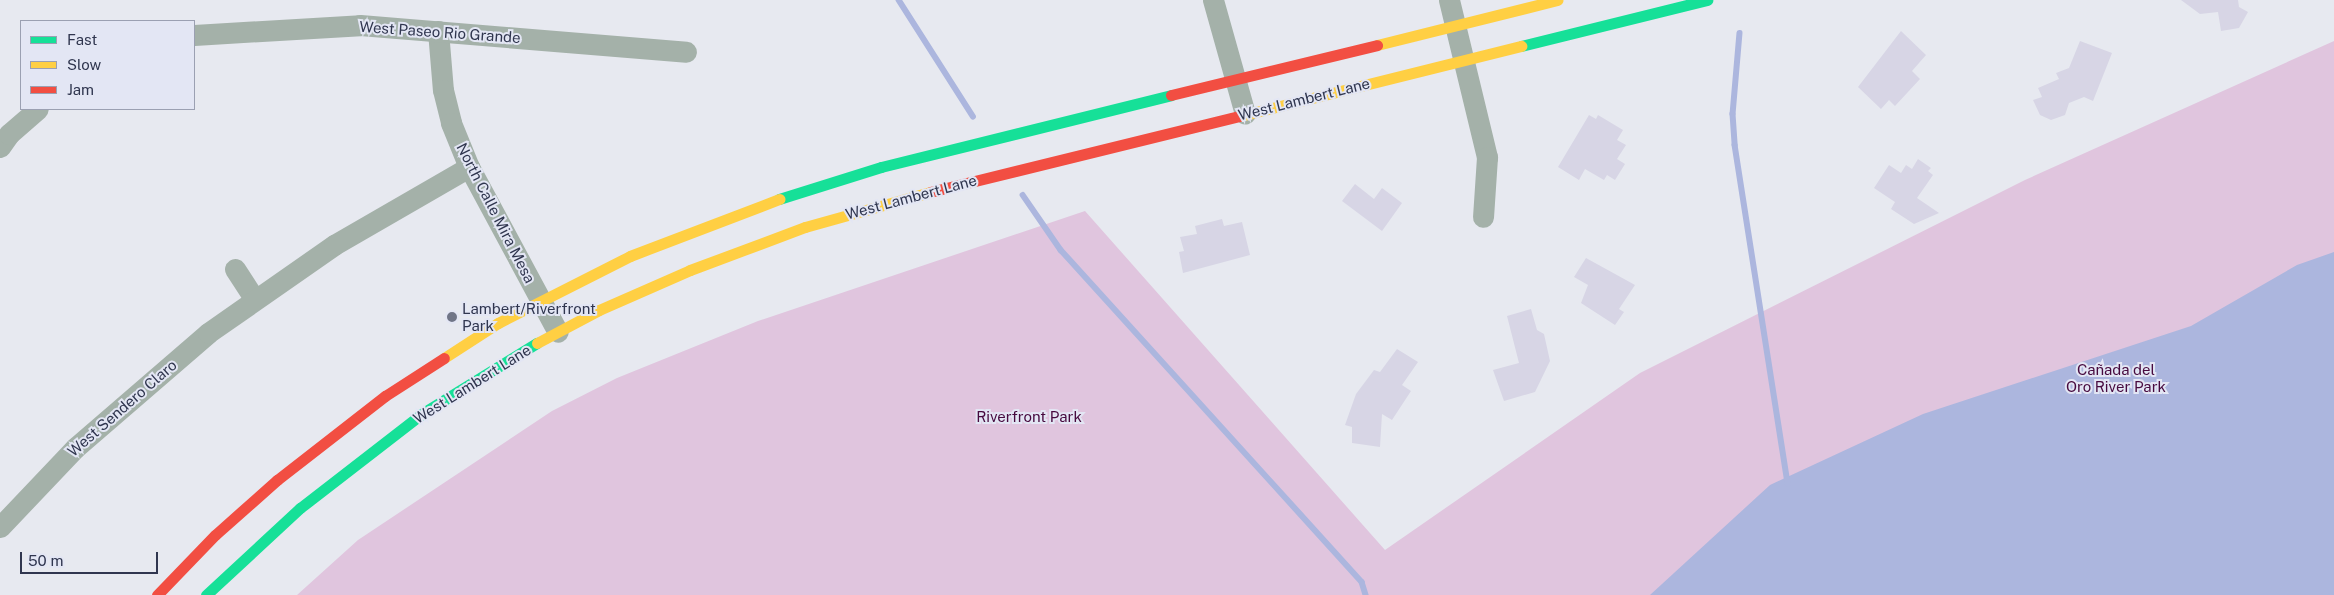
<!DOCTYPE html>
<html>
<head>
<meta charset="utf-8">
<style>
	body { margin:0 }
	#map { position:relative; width:2334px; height:595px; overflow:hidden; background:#e7e9f0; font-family:"Public Sans",sans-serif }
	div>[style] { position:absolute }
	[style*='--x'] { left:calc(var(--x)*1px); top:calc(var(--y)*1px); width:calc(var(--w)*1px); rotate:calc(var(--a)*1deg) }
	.green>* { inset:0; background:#e0c5de }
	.water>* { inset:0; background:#acb6de }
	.stream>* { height:5.5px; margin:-2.75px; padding:0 2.75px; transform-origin:2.75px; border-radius:2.75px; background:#acb6de }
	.building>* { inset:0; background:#d7d5e5 }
	.street>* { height:21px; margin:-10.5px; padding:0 10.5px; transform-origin:10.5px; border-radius:10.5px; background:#a4b1a9 }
	.fast>* { height:11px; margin:-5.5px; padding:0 5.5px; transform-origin:5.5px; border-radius:5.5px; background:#16e098 }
	.slow>* { height:11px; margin:-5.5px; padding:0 5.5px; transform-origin:5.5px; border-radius:5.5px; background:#ffcf43 }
	.jam>* { height:11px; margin:-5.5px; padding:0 5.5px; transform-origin:5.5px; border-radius:5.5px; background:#f24e42 }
	.dots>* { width:14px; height:14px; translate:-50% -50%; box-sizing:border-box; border:2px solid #e3e6f4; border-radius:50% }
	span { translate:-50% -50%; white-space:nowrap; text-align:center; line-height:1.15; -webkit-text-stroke:4px #e3e6f4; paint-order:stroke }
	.street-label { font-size:15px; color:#30364f }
	.poi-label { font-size:15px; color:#30364f }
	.left { translate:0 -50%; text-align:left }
	.park-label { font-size:15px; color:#470a3f }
	.legend { position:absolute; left:20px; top:20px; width:175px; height:90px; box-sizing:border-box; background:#e3e6f4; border:1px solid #9ba0b2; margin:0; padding:6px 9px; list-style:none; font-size:15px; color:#30364f }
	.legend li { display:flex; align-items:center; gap:10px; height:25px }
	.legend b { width:25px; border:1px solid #9ba0b2 }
	.scale { position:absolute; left:20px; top:552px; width:138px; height:22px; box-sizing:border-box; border:2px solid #30364f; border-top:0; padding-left:6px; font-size:15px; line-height:18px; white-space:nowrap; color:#30364f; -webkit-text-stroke:4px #e3e6f4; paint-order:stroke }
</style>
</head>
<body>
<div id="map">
	<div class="green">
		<i style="clip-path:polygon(2334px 41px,2334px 595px,297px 595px,358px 540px,552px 411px,617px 378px,758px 321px,1085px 211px,1385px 550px,1640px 373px,2025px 180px)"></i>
	</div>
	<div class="water">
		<i style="clip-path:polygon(2334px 252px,2334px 595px,1650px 595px,1770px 485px,1923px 414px,2191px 326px,2297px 265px)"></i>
	</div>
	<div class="stream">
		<i style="--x:899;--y:0;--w:138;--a:57.5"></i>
		<i style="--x:1740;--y:33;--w:81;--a:94.9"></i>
		<i style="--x:1733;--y:114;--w:31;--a:86"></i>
		<i style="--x:1735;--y:145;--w:343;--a:81.1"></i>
		<i style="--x:1023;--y:195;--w:67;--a:55.4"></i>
		<i style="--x:1061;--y:250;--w:448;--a:47.8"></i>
		<i style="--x:1362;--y:582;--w:14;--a:73"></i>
	</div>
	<div class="building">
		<i style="clip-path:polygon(2181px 0,2238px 0,2239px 7px,2248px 12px,2239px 28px,2221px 31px,2218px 12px,2200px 14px)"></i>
		<i style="clip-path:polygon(1901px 31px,1926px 55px,1912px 71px,1920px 79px,1895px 106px,1889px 100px,1881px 109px,1858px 87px)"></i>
		<i style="clip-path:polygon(2080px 41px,2112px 53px,2093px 101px,2084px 97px,2069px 103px,2065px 115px,2051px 120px,2040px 115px,2033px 100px,2042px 97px,2038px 88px,2059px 79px,2056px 73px,2069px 68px)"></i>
		<i style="clip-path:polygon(1589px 115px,1596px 119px,1598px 115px,1623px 130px,1617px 140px,1626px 145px,1617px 159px,1625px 164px,1615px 180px,1607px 175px,1604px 180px,1585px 169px,1579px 180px,1558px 167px)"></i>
		<i style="clip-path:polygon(1918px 159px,1931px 168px,1928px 171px,1933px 175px,1917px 198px,1939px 213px,1914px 224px,1891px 209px,1895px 202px,1874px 188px,1889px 165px,1901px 173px,1906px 165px,1912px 169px)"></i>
		<i style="clip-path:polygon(1355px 184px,1374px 199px,1382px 188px,1402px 203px,1382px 231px,1342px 201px)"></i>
		<i style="clip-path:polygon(1222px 219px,1224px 226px,1242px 222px,1250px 255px,1183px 273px,1179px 252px,1184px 251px,1180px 237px,1197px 234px,1195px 226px)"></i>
		<i style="clip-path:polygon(1586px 258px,1635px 285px,1619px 309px,1624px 312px,1615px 325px,1581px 303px,1588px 285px,1574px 277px)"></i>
		<i style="clip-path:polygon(1531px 309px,1537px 330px,1544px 334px,1550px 361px,1535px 392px,1504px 401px,1493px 370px,1519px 363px,1507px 316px)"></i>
		<i style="clip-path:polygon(1397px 349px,1418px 362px,1402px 385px,1411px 391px,1392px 420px,1382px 414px,1380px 447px,1352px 443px,1352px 427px,1345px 425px,1356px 394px,1374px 370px,1380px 372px)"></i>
	</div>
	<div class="street">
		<i style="--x:1213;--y:0;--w:118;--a:74.3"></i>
		<i style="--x:1449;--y:0;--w:162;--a:76.4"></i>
		<i style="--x:1487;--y:157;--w:60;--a:93.8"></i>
		<i style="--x:438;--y:31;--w:59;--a:85.2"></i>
		<i style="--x:443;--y:90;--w:34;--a:76"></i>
		<i style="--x:451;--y:123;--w:48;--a:67.8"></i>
		<i style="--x:469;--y:167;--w:187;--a:61.7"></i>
		<i style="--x:194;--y:35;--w:166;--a:-3.4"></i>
		<i style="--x:360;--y:25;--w:327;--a:4.7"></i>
		<i style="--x:0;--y:147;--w:16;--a:-55"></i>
		<i style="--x:9;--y:134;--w:38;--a:-41"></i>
		<i style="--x:235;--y:269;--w:35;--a:57"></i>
		<i style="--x:0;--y:527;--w:109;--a:-46.5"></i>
		<i style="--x:75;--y:448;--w:176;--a:-40.8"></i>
		<i style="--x:208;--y:333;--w:154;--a:-34.9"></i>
		<i style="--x:334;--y:245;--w:156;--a:-30"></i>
	</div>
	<div class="fast">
		<i style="--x:1521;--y:46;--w:192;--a:-13.9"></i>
		<i style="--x:779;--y:199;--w:107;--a:-17.4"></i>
		<i style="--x:881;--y:167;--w:299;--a:-13.9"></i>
		<i style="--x:206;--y:595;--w:128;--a:-42.8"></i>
		<i style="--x:300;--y:508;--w:155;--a:-37.7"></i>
		<i style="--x:423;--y:413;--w:134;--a:-31.6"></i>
	</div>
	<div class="slow">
		<i style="--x:1377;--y:45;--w:186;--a:-14"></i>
		<i style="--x:1240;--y:116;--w:290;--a:-14"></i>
		<i style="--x:537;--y:343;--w:70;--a:-28"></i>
		<i style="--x:599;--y:310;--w:99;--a:-23.7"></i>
		<i style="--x:690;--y:270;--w:123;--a:-20.5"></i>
		<i style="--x:805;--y:227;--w:130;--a:-15.6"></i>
		<i style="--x:444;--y:358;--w:64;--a:-32.9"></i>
		<i style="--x:498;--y:323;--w:148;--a:-26.9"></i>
		<i style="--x:630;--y:256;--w:160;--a:-20.9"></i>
	</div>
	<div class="jam">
		<i style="--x:1171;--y:95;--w:212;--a:-13.6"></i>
		<i style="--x:930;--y:192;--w:319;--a:-13.8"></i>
		<i style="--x:157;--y:595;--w:83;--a:-46"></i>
		<i style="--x:215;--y:535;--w:83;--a:-41.6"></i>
		<i style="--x:277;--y:480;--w:137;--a:-37.9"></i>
		<i style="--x:385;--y:396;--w:70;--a:-32.8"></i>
	</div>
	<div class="dots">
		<i style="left:452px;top:317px;background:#707587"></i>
	</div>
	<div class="street-label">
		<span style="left:440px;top:32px;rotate:4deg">West Paseo Rio Grande</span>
		<span style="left:1304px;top:99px;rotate:-14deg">West Lambert Lane</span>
		<span style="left:911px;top:197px;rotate:-15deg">West Lambert Lane</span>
		<span style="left:496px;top:213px;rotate:63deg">North Calle Mira Mesa</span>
		<span style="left:472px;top:384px;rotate:-32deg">West Lambert Lane</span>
		<span style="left:122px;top:408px;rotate:-41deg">West Sendero Claro</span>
	</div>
	<div class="poi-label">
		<span class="left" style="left:462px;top:317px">Lambert/Riverfront<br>Park</span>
	</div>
	<div class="park-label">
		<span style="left:2116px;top:378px">Cañada del<br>Oro River Park</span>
		<span style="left:1029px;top:417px">Riverfront Park</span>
	</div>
	<ul class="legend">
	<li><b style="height:6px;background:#16e098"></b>Fast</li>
	<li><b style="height:6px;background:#ffcf43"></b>Slow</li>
	<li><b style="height:6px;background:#f24e42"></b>Jam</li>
	</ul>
	<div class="scale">50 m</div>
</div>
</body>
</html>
